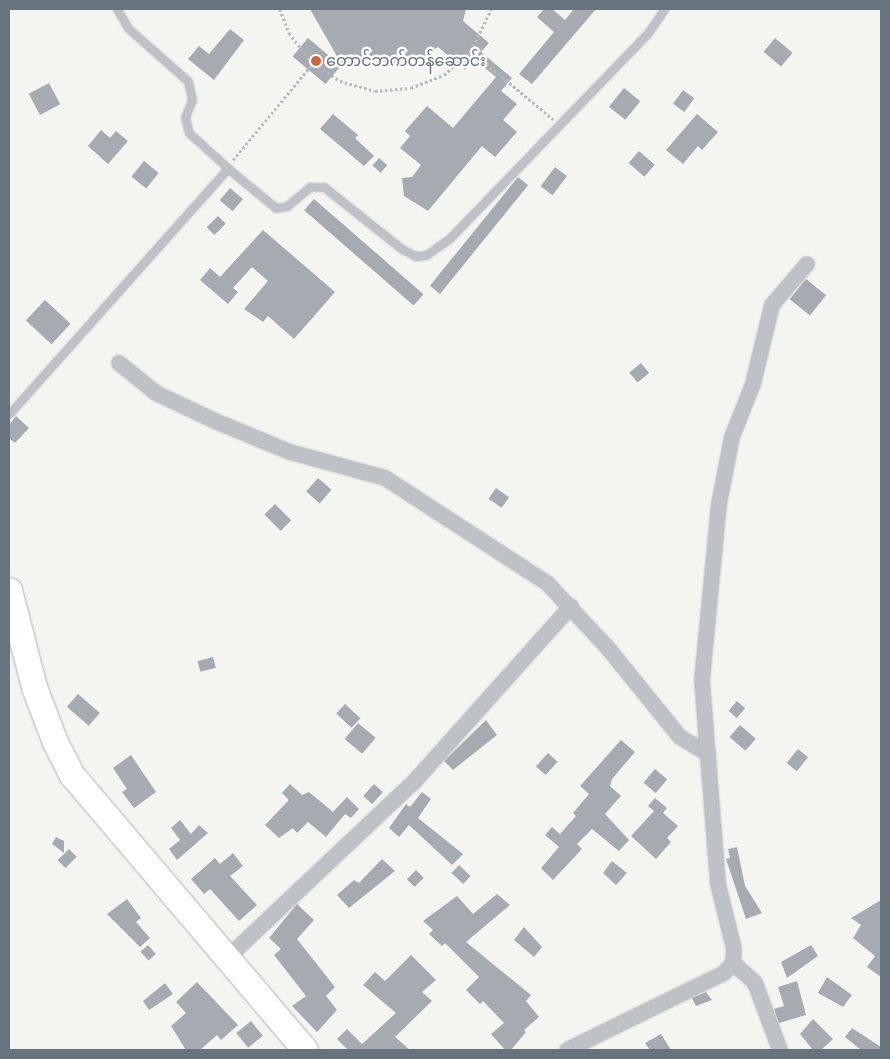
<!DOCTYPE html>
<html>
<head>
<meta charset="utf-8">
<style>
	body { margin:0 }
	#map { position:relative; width:890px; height:1059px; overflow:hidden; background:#f4f5f1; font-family:Helvetica,"Noto Sans Myanmar",sans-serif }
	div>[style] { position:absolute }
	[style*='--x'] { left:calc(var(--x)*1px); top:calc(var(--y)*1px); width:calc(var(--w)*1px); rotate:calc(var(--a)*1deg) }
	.building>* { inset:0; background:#a5abb1; transform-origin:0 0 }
	.path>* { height:2.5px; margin-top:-1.25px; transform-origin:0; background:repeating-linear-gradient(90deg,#b6b9bb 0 2.5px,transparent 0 5px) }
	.roads { filter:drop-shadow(0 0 1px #b1b4b7) drop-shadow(0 0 1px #b1b4b7) }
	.lane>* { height:7px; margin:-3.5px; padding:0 3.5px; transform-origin:3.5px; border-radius:3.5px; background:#bec1c5 }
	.street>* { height:14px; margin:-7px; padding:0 7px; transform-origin:7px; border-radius:7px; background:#bec1c5 }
	.highway>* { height:25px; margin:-12.5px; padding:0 12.5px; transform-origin:12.5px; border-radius:12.5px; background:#fff }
	.dots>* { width:14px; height:14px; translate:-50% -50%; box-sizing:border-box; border:2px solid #fff; border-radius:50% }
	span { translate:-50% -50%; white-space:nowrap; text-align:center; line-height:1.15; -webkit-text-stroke:5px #fff; paint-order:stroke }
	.poi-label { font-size:16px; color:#67737f }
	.left { translate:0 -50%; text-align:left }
	.frame { position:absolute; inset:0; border:10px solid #67737f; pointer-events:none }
</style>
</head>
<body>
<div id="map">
	<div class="building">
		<i style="clip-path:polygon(310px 9px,466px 9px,463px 21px,489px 43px,481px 52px,512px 78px,501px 91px,517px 104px,503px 120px,517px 132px,495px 157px,482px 146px,428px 211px,404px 196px,402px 178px,412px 177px,421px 165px,400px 148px,410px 136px,405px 131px,427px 106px,453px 128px,496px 77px,474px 59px,465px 70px,438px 47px,424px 56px,396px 63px,368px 61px,351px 54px,342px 65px)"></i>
		<i style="clip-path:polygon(544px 9px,552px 9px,565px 20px,574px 9px,596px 9px,532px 84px,519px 74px,554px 32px,537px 17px)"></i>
		<i style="clip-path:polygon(230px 29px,244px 40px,214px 80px,188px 59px,199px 46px,209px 54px)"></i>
		<i style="left:308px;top:38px;width:43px;height:24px;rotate:40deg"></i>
		<i style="left:775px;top:38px;width:23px;height:18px;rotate:40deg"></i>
		<i style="left:49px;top:83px;width:24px;height:23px;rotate:62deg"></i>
		<i style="left:624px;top:88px;width:21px;height:24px;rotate:39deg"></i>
		<i style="left:683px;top:90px;width:14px;height:17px;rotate:36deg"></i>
		<i style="clip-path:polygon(333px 114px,358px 135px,355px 138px,374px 156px,364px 166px,320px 129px)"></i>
		<i style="clip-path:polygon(697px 114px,718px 132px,702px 150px,698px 146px,683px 164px,666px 150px)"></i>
		<i style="clip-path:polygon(101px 130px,110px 138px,116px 131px,128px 141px,108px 164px,88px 146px)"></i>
		<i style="left:639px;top:151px;width:21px;height:16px;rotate:41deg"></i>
		<i style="left:379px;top:158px;width:11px;height:10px;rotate:41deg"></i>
		<i style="left:144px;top:161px;width:19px;height:20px;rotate:39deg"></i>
		<i style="left:555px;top:167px;width:15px;height:24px;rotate:37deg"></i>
		<i style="left:518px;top:177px;width:13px;height:140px;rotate:39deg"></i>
		<i style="left:230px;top:188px;width:17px;height:16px;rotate:40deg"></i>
		<i style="left:314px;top:199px;width:145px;height:15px;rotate:41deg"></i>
		<i style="left:218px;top:216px;width:11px;height:16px;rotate:45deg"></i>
		<i style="clip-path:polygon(263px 230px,335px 292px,294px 339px,268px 316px,263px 322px,244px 309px,268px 281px,252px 267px,233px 288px,238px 292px,228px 304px,200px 280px,210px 268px,220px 277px)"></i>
		<i style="left:806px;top:279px;width:26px;height:26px;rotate:39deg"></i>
		<i style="left:45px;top:300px;width:35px;height:28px;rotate:43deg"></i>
		<i style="left:641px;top:363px;width:13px;height:15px;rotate:51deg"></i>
		<i style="clip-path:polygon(16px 416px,29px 428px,15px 443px,9px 438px,9px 425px)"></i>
		<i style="left:318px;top:478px;width:18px;height:18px;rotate:41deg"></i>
		<i style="left:496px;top:488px;width:16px;height:13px;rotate:35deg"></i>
		<i style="left:275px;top:504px;width:23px;height:15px;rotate:45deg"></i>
		<i style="left:213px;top:657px;width:11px;height:16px;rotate:75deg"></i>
		<i style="left:78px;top:694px;width:29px;height:17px;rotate:41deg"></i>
		<i style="left:737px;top:701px;width:11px;height:13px;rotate:41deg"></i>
		<i style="left:345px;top:704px;width:21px;height:13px;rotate:43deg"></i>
		<i style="clip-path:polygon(486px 720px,497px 735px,453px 770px,444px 761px)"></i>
		<i style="left:358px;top:723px;width:23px;height:21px;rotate:40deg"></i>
		<i style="left:740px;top:725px;width:21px;height:16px;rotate:41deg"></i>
		<i style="clip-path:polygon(621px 740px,635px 752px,612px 779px,610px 786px,621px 796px,605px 814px,629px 840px,619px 851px,592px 829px,577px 844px,582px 849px,553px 880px,541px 868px,559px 847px,545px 835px,552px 827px,560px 834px,576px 816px,573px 813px,589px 794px,580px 786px)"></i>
		<i style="left:798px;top:749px;width:13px;height:18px;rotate:39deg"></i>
		<i style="left:548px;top:753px;width:13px;height:18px;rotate:42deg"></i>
		<i style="clip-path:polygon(131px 755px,156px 792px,134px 808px,122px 792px,127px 789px,113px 768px)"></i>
		<i style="left:655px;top:769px;width:16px;height:18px;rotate:40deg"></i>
		<i style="clip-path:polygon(290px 784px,302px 795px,309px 792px,333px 812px,347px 797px,359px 809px,351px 818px,345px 814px,326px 837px,308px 822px,297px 833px,293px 828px,279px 838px,265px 825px,289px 800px,282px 793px)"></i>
		<i style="left:374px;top:784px;width:12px;height:16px;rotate:42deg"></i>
		<i style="clip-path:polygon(422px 792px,431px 799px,418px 818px,463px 854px,452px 865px,409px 825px,399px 837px,389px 828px,406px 804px,410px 807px)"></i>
		<i style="clip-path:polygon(655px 798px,667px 808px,663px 813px,678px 826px,667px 838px,671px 842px,656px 859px,631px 836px,654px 811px,648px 806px)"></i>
		<i style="clip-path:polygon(180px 820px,191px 834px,199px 825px,208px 833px,177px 860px,169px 849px,180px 840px,171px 828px)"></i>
		<i style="clip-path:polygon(56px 837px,64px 841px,64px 853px,52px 844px)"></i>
		<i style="clip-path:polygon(737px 847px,745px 886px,762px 913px,746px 919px,726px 859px,730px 858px,728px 849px)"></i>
		<i style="left:69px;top:849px;width:11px;height:16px;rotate:45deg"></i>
		<i style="clip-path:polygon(233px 853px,243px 866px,230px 876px,257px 905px,239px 921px,210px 889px,204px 894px,191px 879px,215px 858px,220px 864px)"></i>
		<i style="clip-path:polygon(382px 859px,395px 871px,349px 908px,337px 895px,354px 880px,359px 883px)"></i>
		<i style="clip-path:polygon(612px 861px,627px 873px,616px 885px,603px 873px)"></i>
		<i style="left:459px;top:865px;width:16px;height:11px;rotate:43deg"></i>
		<i style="left:416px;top:870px;width:11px;height:13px;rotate:45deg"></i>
		<i style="clip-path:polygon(497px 894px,510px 905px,466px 942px,531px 995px,526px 1001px,539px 1017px,524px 1030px,526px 1032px,511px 1050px,505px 1050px,491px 1034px,504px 1023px,483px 1001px,480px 1004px,466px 990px,479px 977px,445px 943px,442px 946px,429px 934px,433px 930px,423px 921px,457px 896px,473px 914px)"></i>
		<i style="clip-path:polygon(127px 899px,141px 918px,136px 922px,150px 938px,140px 947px,107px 914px)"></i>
		<i style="clip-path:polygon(881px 900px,881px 977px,867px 967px,875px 956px,853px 938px,861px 925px,851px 918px)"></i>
		<i style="clip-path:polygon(297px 904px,314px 920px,297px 939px,335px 987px,326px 996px,337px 1010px,317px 1032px,292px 1006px,306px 996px,274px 955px,281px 949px,269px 938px)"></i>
		<i style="clip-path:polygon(524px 927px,542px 947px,534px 957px,514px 940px)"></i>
		<i style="left:148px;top:945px;width:12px;height:10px;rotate:48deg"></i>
		<i style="clip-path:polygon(811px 945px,818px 956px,787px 978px,781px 962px)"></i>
		<i style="clip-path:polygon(411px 955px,436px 980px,422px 992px,432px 1001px,395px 1037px,410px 1050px,348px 1050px,337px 1039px,347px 1029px,362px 1044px,396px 1013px,363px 985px,375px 972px,385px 981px)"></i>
		<i style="clip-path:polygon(827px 977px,852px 995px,843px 1007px,818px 993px)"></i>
		<i style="clip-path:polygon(797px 981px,806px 1015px,779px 1023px,774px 1009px,784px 1006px,778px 987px)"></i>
		<i style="clip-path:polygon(197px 982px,238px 1025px,221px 1040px,217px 1035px,200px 1050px,186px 1050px,171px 1026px,186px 1013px,176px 1002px)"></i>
		<i style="clip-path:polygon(165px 983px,173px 994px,149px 1010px,143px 1001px)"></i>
		<i style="clip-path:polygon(706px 992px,712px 1000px,696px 1006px,692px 998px)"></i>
		<i style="clip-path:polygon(813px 1019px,833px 1039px,821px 1050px,813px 1050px,800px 1034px)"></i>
		<i style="left:251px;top:1021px;width:19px;height:19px;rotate:51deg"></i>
		<i style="clip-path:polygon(852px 1028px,881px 1047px,881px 1050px,861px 1050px,845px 1037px)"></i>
		<i style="clip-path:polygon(661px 1034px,671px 1050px,650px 1050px,645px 1043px)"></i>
	</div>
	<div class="path">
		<i style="--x:280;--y:9;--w:26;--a:69"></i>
		<i style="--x:289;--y:33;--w:36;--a:52"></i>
		<i style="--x:311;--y:61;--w:35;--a:35"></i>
		<i style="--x:340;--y:81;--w:36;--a:16"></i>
		<i style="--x:375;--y:91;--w:36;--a:-5"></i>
		<i style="--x:411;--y:88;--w:35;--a:-22"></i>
		<i style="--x:444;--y:75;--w:36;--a:-42"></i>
		<i style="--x:471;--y:51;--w:47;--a:-64.5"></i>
		<i style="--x:471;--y:51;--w:107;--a:39.7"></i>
		<i style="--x:233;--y:160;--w:126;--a:-50.5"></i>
	</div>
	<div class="roads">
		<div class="lane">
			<i style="--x:117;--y:9;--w:22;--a:60"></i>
			<i style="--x:128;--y:28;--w:80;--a:41.5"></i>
			<i style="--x:188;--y:81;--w:19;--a:78"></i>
			<i style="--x:192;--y:100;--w:18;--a:112"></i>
			<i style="--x:185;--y:117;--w:16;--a:76"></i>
			<i style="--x:189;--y:133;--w:64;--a:41.9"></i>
			<i style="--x:237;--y:176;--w:50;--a:39.4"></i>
			<i style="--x:276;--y:208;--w:11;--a:-10"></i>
			<i style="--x:287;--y:206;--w:30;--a:-40"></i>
			<i style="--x:310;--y:187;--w:14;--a:0"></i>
			<i style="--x:324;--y:187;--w:100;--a:38.5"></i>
			<i style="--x:402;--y:249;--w:16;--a:27"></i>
			<i style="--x:416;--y:256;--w:10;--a:-6"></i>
			<i style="--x:426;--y:255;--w:28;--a:-35"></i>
			<i style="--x:449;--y:239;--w:286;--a:-46"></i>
			<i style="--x:648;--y:33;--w:29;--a:-56"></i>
			<i style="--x:9;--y:414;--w:329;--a:-48.3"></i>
		</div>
		<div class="street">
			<i style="--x:119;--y:363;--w:48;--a:39"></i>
			<i style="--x:156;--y:393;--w:65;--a:25.4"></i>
			<i style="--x:215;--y:421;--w:81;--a:22.5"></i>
			<i style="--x:290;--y:452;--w:98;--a:15.3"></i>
			<i style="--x:385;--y:478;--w:194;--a:33"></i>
			<i style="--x:548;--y:584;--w:86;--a:46.9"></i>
			<i style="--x:607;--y:647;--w:116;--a:51"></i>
			<i style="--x:680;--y:737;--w:33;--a:31"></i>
			<i style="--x:226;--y:959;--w:257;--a:-43.3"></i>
			<i style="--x:413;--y:783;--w:237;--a:-48.2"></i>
			<i style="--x:733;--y:963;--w:30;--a:42"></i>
			<i style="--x:755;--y:983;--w:72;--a:69.5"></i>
			<i style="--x:567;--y:1050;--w:175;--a:-26.1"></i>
			<i style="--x:724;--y:973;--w:13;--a:-48"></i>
			<i style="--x:733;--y:963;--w:14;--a:-86"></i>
			<i style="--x:734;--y:949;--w:67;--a:-103.8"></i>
			<i style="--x:718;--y:884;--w:205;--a:-94.5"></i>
			<i style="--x:702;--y:680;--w:177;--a:-84.5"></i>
			<i style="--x:719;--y:504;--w:68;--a:-79"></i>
			<i style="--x:732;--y:437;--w:57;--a:-68.4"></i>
			<i style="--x:753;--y:384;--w:81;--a:-76.5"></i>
			<i style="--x:772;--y:305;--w:54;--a:-49.5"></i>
		</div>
		<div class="highway">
			<i style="--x:9;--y:590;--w:100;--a:75.5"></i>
			<i style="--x:34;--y:687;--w:59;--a:69.1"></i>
			<i style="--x:55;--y:742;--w:37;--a:63"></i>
			<i style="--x:72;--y:775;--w:360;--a:49.7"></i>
		</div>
	</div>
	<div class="dots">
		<i style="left:316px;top:61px;background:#cd6639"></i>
	</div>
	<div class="poi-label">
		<span class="left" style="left:326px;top:61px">တောင်ဘက်တန်ဆောင်း</span>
	</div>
	<div class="frame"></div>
</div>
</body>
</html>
